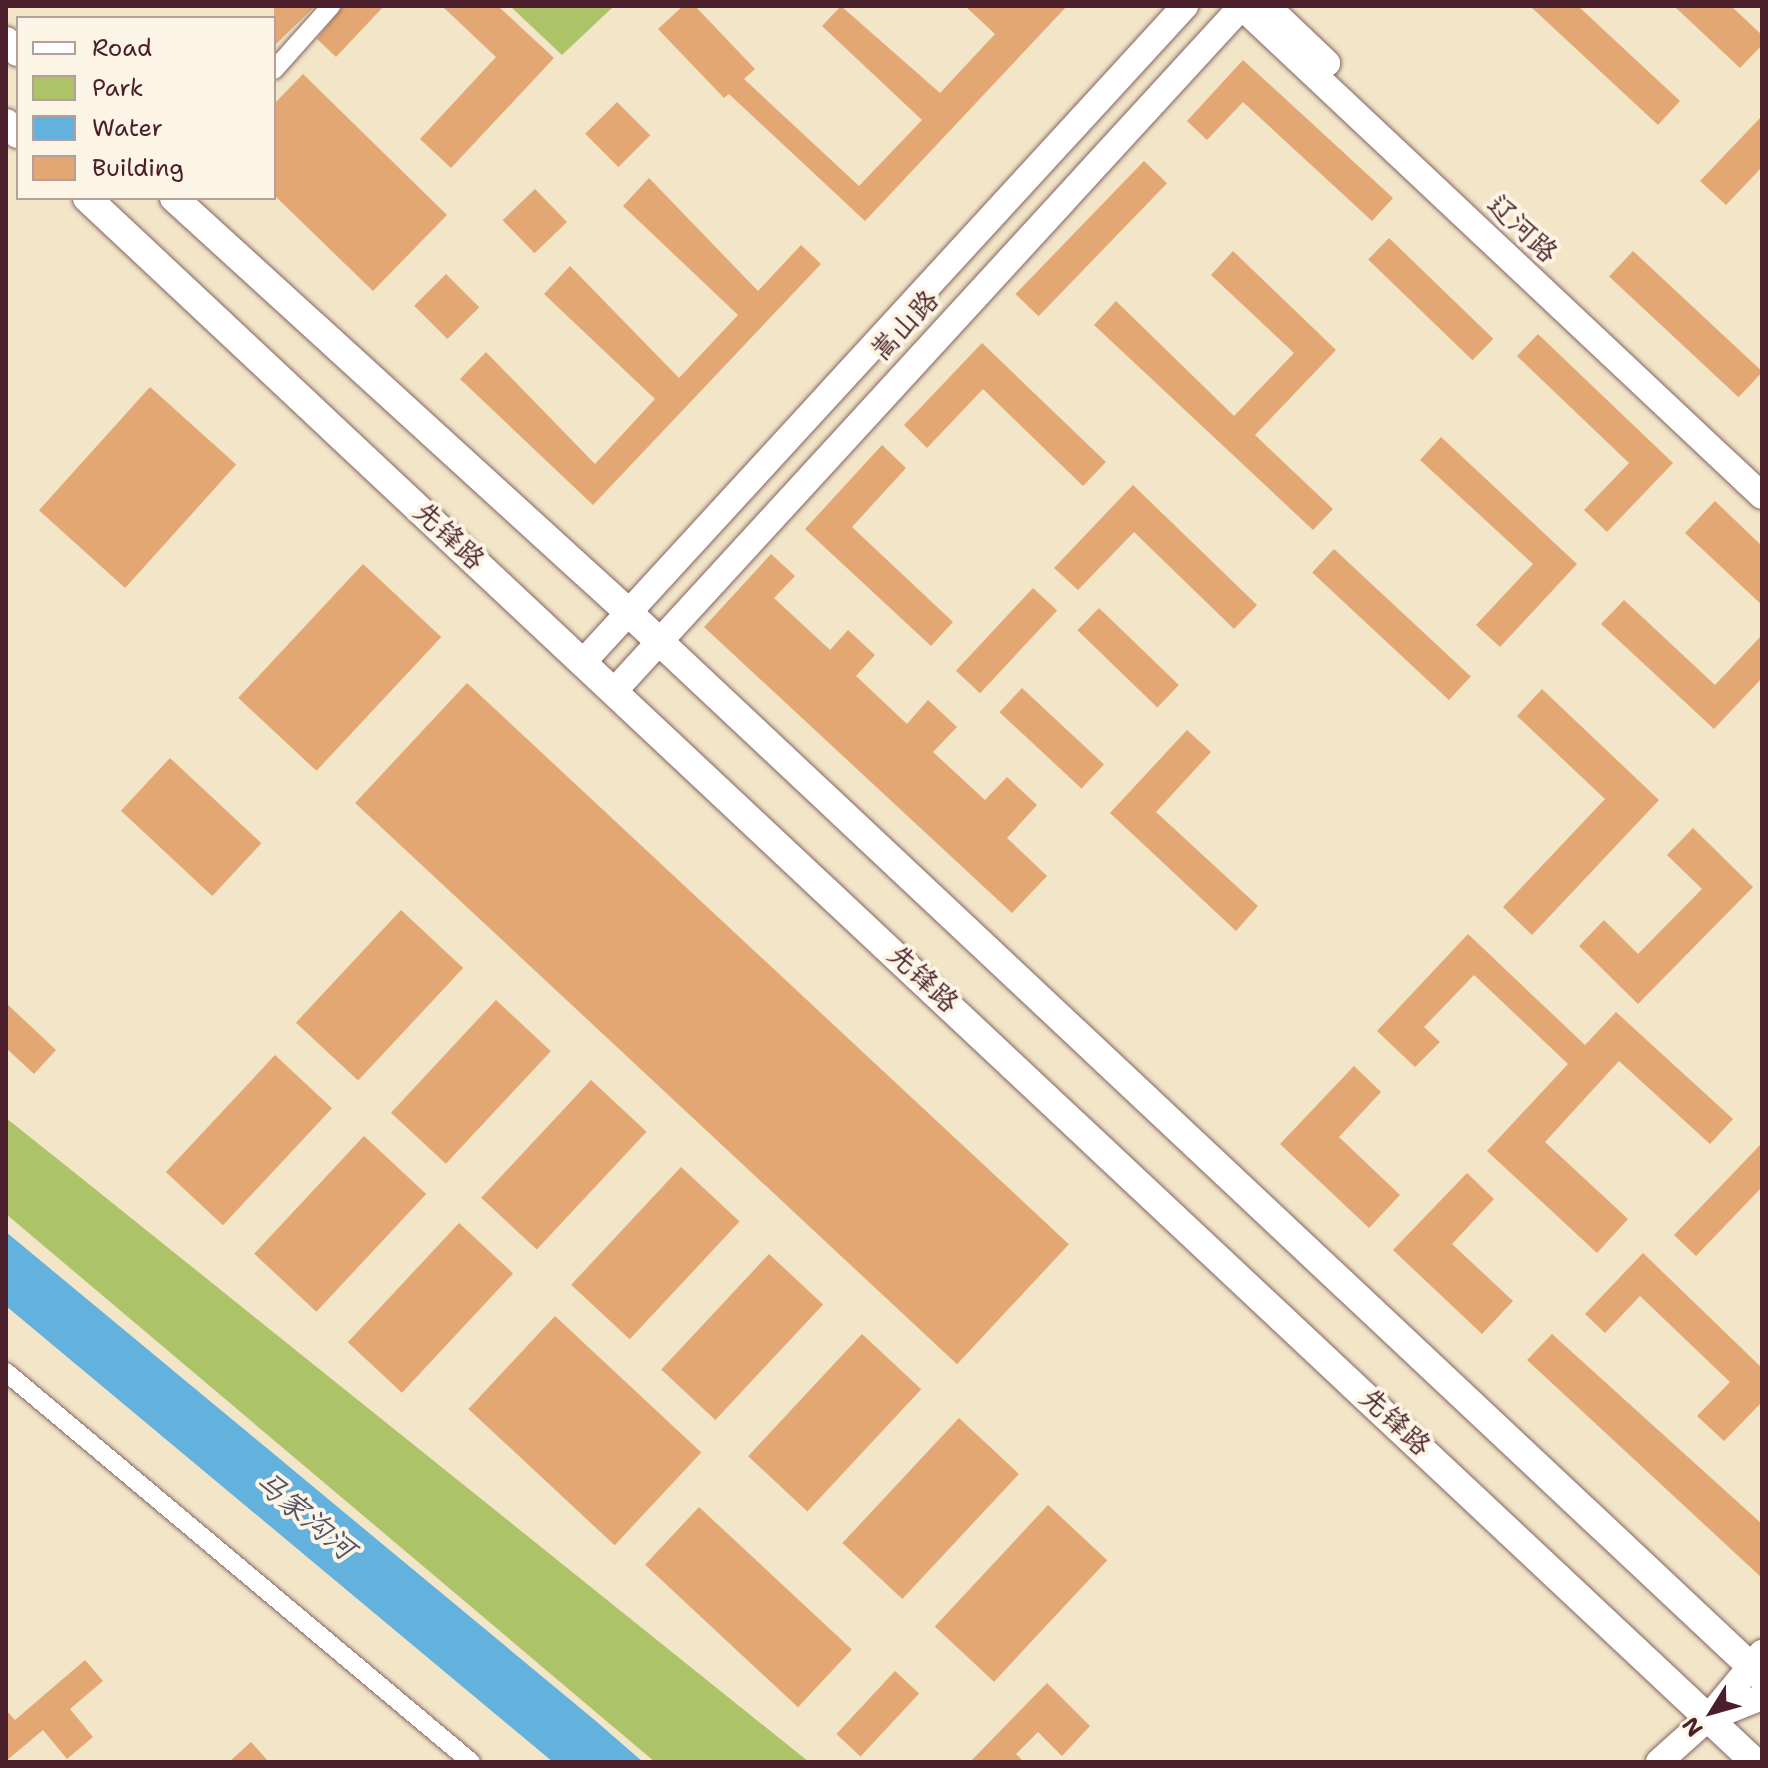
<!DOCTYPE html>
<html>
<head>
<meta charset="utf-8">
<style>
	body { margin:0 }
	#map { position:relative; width:1768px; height:1768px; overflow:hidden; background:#f2e5c8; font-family:"Shantell Sans","LXGW WenKai TC",sans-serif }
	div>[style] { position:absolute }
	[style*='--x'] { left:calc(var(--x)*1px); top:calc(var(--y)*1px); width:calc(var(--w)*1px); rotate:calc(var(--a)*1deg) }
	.green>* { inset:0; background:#adc367 }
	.water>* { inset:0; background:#62b2dd }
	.building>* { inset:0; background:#e3a773; transform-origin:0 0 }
	.roads { filter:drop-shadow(0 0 2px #856462) drop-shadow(0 0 2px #856462) }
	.minor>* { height:18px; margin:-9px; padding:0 9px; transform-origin:9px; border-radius:9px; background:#fff }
	.secondary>* { height:26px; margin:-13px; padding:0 13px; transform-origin:13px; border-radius:13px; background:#fff }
	.primary>* { height:28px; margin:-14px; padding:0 14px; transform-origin:14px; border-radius:14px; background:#fff }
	span { translate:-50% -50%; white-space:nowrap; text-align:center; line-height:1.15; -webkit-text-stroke:8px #fcf5e5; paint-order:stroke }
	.street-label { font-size:28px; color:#4a1f2b }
	.water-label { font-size:30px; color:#525269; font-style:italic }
	.frame { position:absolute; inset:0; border:8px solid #4a1f2b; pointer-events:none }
	.legend { position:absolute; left:16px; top:16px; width:260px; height:184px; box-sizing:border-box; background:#fcf5e5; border:2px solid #b59f9b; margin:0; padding:10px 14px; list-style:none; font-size:24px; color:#4a1f2b }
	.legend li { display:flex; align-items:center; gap:16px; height:40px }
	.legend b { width:40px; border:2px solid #b59f9b }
	.north { position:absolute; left:1672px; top:1672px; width:80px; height:80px; -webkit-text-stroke:6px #fcf5e5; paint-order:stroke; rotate:233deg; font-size:22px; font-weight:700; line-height:32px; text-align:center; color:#4a1f2b }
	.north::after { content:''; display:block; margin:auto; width:28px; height:36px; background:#4a1f2b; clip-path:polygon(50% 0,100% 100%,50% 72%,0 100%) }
</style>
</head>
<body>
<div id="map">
	<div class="green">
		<i style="clip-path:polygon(510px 6px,614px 6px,562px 55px)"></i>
		<i style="clip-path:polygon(6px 1118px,70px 1169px,809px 1762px,655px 1762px,6px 1214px)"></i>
	</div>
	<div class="water">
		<i style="clip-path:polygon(6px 1232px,597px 1722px,643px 1762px,553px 1762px,6px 1306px)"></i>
	</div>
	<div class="building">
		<i style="clip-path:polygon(274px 6px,315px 6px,274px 46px)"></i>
		<i style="clip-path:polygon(343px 6px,384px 6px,336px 57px,317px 39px)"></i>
		<i style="clip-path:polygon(442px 6px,498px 6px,554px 58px,451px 168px,420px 139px,496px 57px)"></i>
		<i style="clip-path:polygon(683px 6px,695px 6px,755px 69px,744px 79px,859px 186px,922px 120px,822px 26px,841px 6px,940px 93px,995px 34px,965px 6px,1067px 6px,865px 221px,729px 94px,724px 98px,658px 29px)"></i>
		<i style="clip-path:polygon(1530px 6px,1578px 6px,1680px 101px,1658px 125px)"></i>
		<i style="clip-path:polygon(1674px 6px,1731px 6px,1762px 35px,1762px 45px,1740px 68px)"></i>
		<i style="clip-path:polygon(1243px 60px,1393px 198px,1372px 221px,1243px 102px,1207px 140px,1187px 121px)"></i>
		<i style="clip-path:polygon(303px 74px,447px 215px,373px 291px,274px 195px,274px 104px)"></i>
		<i style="left:617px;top:102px;width:47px;height:45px;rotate:45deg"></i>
		<i style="clip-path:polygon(1762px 116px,1762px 167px,1726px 205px,1700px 181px)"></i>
		<i style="left:1144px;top:161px;width:32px;height:185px;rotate:44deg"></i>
		<i style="clip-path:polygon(649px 178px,758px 291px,801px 245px,821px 264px,593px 505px,460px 379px,486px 352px,595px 464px,655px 399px,544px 294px,570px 266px,679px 378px,738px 315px,623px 206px)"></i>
		<i style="left:535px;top:189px;width:46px;height:45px;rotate:46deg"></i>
		<i style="left:1389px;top:238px;width:145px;height:30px;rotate:44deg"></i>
		<i style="clip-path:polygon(1233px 251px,1336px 350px,1255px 435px,1333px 509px,1313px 530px,1094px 325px,1116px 301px,1234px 416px,1294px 353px,1211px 275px)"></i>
		<i style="left:1633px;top:251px;width:177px;height:35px;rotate:43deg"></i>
		<i style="left:446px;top:274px;width:47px;height:45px;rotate:45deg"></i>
		<i style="clip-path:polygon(1538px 334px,1673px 463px,1607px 532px,1584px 510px,1629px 463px,1517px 356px)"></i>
		<i style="clip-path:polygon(982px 343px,1106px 462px,1083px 486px,983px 389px,927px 448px,904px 425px)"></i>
		<i style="left:150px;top:387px;width:116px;height:166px;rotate:42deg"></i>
		<i style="clip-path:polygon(1441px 437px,1577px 564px,1500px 647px,1476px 625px,1533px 564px,1420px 460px)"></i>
		<i style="clip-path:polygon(882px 445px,906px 468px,852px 527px,953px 622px,931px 646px,805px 529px)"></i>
		<i style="clip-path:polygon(1133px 485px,1257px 605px,1234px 629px,1134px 532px,1078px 590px,1054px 568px)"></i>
		<i style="clip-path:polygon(1715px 501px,1762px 546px,1762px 605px,1685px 533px)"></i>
		<i style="left:1334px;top:549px;width:187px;height:32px;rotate:43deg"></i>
		<i style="clip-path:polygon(771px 554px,795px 576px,774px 598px,830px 650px,848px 630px,875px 655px,856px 676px,907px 724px,928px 700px,957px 727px,933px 752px,985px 800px,1007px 777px,1037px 805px,1007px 838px,1047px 876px,1012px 913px,704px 627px)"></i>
		<i style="left:363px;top:564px;width:107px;height:183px;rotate:43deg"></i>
		<i style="left:1033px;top:588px;width:33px;height:113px;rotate:43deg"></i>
		<i style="clip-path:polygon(1624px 600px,1715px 685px,1762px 635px,1762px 678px,1714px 729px,1601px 624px)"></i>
		<i style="left:1099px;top:608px;width:111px;height:31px;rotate:44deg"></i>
		<i style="left:467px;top:683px;width:823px;height:164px;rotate:43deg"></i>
		<i style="left:1022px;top:688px;width:112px;height:33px;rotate:43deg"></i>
		<i style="clip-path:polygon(1542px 689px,1659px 800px,1532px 935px,1503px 907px,1605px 799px,1517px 716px)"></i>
		<i style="clip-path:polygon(1187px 730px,1211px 752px,1156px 812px,1258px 906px,1236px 931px,1110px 813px)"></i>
		<i style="left:170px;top:758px;width:125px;height:72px;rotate:43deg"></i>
		<i style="clip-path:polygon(1693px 828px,1753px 887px,1638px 1004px,1579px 946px,1604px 920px,1638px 954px,1702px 889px,1667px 855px)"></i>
		<i style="left:401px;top:910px;width:85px;height:154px;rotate:43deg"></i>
		<i style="clip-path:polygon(1468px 934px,1585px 1045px,1616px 1012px,1733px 1119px,1710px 1144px,1619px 1061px,1545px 1142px,1628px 1219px,1597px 1253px,1487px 1151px,1568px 1064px,1474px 975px,1424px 1027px,1440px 1042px,1415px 1067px,1377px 1031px)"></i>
		<i style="left:496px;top:1000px;width:75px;height:154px;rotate:43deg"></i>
		<i style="clip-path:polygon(6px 1003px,56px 1050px,34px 1074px,6px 1048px)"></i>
		<i style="left:275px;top:1055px;width:78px;height:160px;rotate:43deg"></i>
		<i style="clip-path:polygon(1354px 1066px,1381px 1092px,1339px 1137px,1400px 1195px,1369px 1228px,1280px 1144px)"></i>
		<i style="left:591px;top:1080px;width:76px;height:161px;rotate:43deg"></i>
		<i style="left:364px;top:1136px;width:85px;height:161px;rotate:43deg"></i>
		<i style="clip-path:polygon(1762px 1143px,1762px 1187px,1696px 1256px,1674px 1235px)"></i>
		<i style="left:681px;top:1167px;width:80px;height:161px;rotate:43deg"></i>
		<i style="clip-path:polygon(1467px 1173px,1494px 1199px,1452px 1244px,1513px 1301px,1482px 1334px,1393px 1250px)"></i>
		<i style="left:459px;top:1223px;width:74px;height:163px;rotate:43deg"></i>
		<i style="clip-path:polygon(1643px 1253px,1762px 1368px,1762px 1402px,1724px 1441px,1697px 1416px,1730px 1382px,1640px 1296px,1605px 1333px,1585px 1314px)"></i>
		<i style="left:769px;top:1254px;width:74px;height:158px;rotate:43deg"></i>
		<i style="left:555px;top:1316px;width:200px;height:127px;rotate:43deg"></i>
		<i style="left:862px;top:1334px;width:81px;height:167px;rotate:43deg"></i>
		<i style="clip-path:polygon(1552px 1334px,1762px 1524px,1762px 1578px,1527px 1360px)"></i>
		<i style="left:959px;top:1418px;width:82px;height:171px;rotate:43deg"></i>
		<i style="left:1048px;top:1505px;width:81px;height:166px;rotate:43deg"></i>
		<i style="left:699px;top:1507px;width:209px;height:79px;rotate:43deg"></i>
		<i style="clip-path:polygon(85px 1660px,103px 1681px,70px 1709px,93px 1737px,67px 1759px,43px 1730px,6px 1761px,6px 1710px,15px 1720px)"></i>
		<i style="left:895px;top:1671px;width:33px;height:86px;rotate:43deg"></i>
		<i style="clip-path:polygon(1047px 1683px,1090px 1726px,1062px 1756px,1038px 1732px,1016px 1754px,1024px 1762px,970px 1762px)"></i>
		<i style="clip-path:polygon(251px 1742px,269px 1762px,229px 1762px)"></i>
	</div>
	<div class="roads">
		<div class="minor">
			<i style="--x:274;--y:70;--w:86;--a:-48.3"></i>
			<i style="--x:6;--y:1372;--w:607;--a:39.99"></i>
		</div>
		<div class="secondary">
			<i style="--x:1241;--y:6;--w:715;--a:43.24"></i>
			<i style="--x:1267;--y:6;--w:83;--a:43.5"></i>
			<i style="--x:585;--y:660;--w:888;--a:-47.47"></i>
			<i style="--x:616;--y:689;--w:926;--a:-47.49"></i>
			<i style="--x:1712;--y:1717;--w:54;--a:-21.8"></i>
			<i style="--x:1659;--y:1762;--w:66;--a:-41.9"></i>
			<i style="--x:1708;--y:1718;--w:85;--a:-50.3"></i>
		</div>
		<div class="primary">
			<i style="--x:6;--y:41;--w:16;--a:43"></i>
			<i style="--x:6;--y:123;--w:16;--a:43"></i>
			<i style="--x:87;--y:198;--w:2287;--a:43.16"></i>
			<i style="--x:174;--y:198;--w:614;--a:42.36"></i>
			<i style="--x:628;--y:612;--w:1556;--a:43.2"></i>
		</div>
	</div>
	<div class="street-label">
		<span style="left:1523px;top:228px;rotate:43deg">辽河路</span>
		<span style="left:904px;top:325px;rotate:-47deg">嵩山路</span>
		<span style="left:450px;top:535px;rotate:43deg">先锋路</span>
		<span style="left:924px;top:978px;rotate:43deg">先锋路</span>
		<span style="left:1396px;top:1421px;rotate:43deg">先锋路</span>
	</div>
	<div class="water-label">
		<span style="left:305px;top:1515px;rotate:40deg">马家沟河</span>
	</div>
	<div class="frame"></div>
	<ul class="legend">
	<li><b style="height:10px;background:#fff"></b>Road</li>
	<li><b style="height:22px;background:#adc367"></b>Park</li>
	<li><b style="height:22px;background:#62b2dd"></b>Water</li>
	<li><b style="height:22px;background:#e3a773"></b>Building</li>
	</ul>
	<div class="north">N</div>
</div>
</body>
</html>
